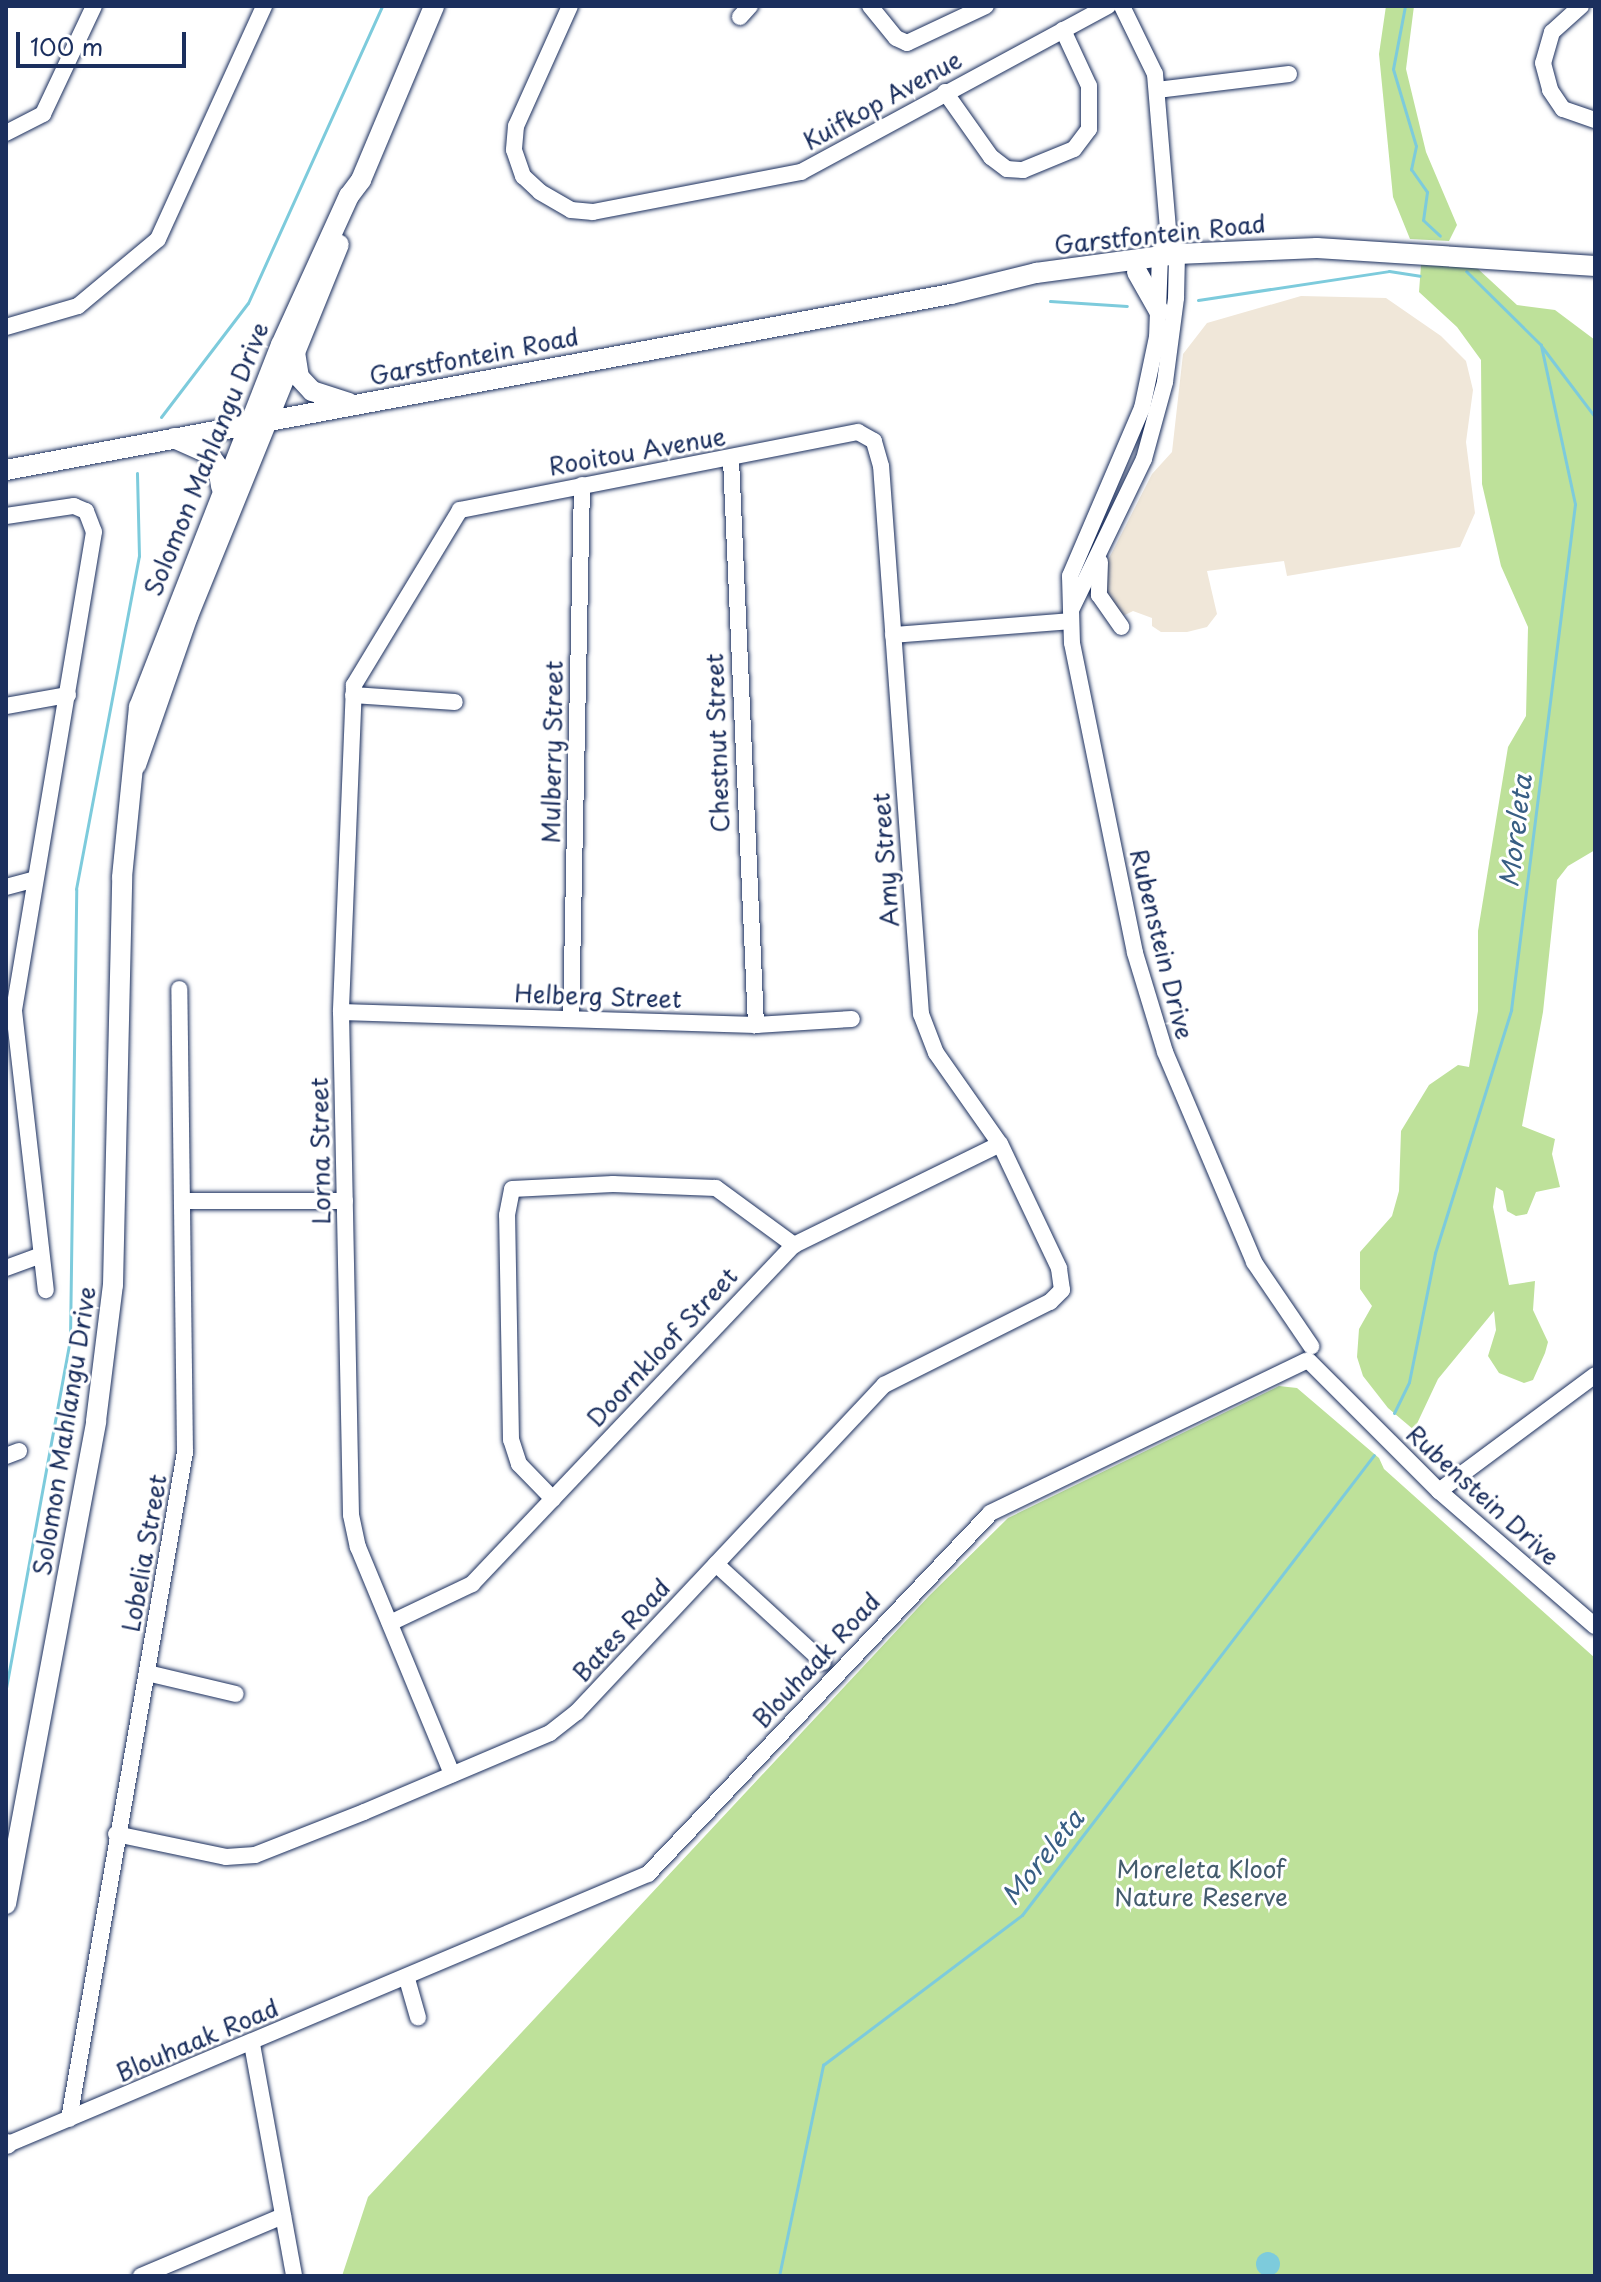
<!DOCTYPE html>
<html>
<head>
<meta charset="utf-8">
<style>
	body { margin:0 }
	#map { position:relative; width:1601px; height:2282px; overflow:hidden; background:#fff; font-family:"Playpen Sans",sans-serif }
	div>[style] { position:absolute }
	[style*='--x'] { left:calc(var(--x)*1px); top:calc(var(--y)*1px); width:calc(var(--w)*1px); rotate:calc(var(--a)*1deg) }
	.built>* { inset:0; background:#f0e7d9 }
	.green>* { inset:0; background:#bee19a }
	.water>* { inset:0; background:#7dcbdc }
	.round { border-radius:50% }
	.stream>* { height:3px; margin:-1.5px; padding:0 1.5px; transform-origin:1.5px; border-radius:1.5px; background:#7dcbdc }
	.roads { filter:drop-shadow(0 0 2px #1b2f5e) drop-shadow(0 0 2px #1b2f5e) }
	.minor>* { height:16px; margin:-8px; padding:0 8px; transform-origin:8px; border-radius:8px; background:#fff }
	.major>* { height:20px; margin:-10px; padding:0 10px; transform-origin:10px; border-radius:10px; background:#fff }
	span { translate:-50% -50%; white-space:nowrap; text-align:center; line-height:1.15; -webkit-text-stroke:6px #fff; paint-order:stroke }
	.street-label { font-size:24px; color:#1b2f5e }
	.park-label { font-size:24px; color:#445c6d }
	.water-label { font-size:26px; color:#385e84; font-style:italic }
	.frame { position:absolute; inset:0; border:8px solid #1b2f5e; pointer-events:none }
	.scale { position:absolute; left:16px; top:32px; width:170px; height:36px; box-sizing:border-box; border:4px solid #1b2f5e; border-top:0; padding-left:10px; font-size:24px; line-height:28px; white-space:nowrap; color:#1b2f5e; -webkit-text-stroke:6px #fff; paint-order:stroke }
</style>
</head>
<body>
<div id="map">
	<div class="built">
		<i style="clip-path:polygon(1301px 296px,1386px 298px,1441px 336px,1466px 361px,1473px 390px,1466px 442px,1475px 513px,1460px 547px,1287px 576px,1284px 561px,1207px 571px,1217px 614px,1207px 627px,1187px 632px,1161px 632px,1152px 626px,1152px 618px,1133px 611px,1123px 616px,1107px 604px,1104px 568px,1152px 474px,1172px 452px,1183px 354px,1207px 323px)"></i>
	</div>
	<div class="green">
		<i style="clip-path:polygon(1386px 6px,1414px 6px,1406px 69px,1426px 152px,1457px 225px,1449px 241px,1410px 239px,1393px 197px,1379px 54px)"></i>
		<i style="clip-path:polygon(1421px 265px,1477px 268px,1517px 305px,1555px 310px,1595px 340px,1595px 850px,1568px 866px,1557px 880px,1543px 1012px,1522px 1126px,1555px 1139px,1552px 1154px,1560px 1187px,1536px 1192px,1527px 1214px,1516px 1216px,1507px 1211px,1503px 1191px,1496px 1187px,1493px 1207px,1509px 1285px,1535px 1281px,1533px 1310px,1548px 1342px,1545px 1353px,1533px 1380px,1524px 1383px,1499px 1373px,1488px 1356px,1496px 1330px,1494px 1311px,1438px 1379px,1414px 1430px,1388px 1408px,1363px 1376px,1357px 1357px,1359px 1329px,1372px 1306px,1360px 1289px,1360px 1252px,1392px 1216px,1399px 1191px,1401px 1131px,1429px 1085px,1458px 1065px,1469px 1067px,1478px 1011px,1478px 931px,1508px 747px,1526px 716px,1528px 627px,1501px 566px,1482px 484px,1481px 360px,1457px 327px,1419px 292px)"></i>
		<i style="clip-path:polygon(1279px 1386px,1297px 1388px,1379px 1458px,1384px 1469px,1595px 1658px,1595px 2276px,342px 2276px,368px 2197px,929px 1596px,1008px 1518px)"></i>
	</div>
	<div class="water">
		<i class="round" style="left:1256px;top:2252px;width:24px;height:24px"></i>
	</div>
	<div class="stream">
		<i style="--x:1405;--y:6;--w:64;--a:100.8"></i>
		<i style="--x:1393;--y:69;--w:80;--a:73.4"></i>
		<i style="--x:1416;--y:146;--w:24;--a:102"></i>
		<i style="--x:1411;--y:169;--w:28;--a:55"></i>
		<i style="--x:1427;--y:192;--w:28;--a:98"></i>
		<i style="--x:1423;--y:220;--w:23;--a:43"></i>
		<i style="--x:1198;--y:300;--w:193;--a:-8.6"></i>
		<i style="--x:1389;--y:271;--w:31;--a:9"></i>
		<i style="--x:1050;--y:301;--w:77;--a:3.7"></i>
		<i style="--x:1542;--y:347;--w:88;--a:52.9"></i>
		<i style="--x:161;--y:417;--w:143;--a:-52.7"></i>
		<i style="--x:248;--y:303;--w:326;--a:-65.7"></i>
		<i style="--x:1394;--y:1413;--w:34;--a:-64"></i>
		<i style="--x:1409;--y:1382;--w:132;--a:-78.6"></i>
		<i style="--x:1435;--y:1253;--w:255;--a:-72.6"></i>
		<i style="--x:1511;--y:1010;--w:510;--a:-82.79"></i>
		<i style="--x:1575;--y:504;--w:163;--a:-102.1"></i>
		<i style="--x:1541;--y:345;--w:105;--a:-135.4"></i>
		<i style="--x:6;--y:1688;--w:355;--a:-79.6"></i>
		<i style="--x:70;--y:1339;--w:450;--a:-89.2"></i>
		<i style="--x:76;--y:889;--w:339;--a:-79.3"></i>
		<i style="--x:139;--y:556;--w:83;--a:-91.4"></i>
		<i style="--x:779;--y:2276;--w:216;--a:-78.2"></i>
		<i style="--x:823;--y:2065;--w:249;--a:-37"></i>
		<i style="--x:1022;--y:1915;--w:579;--a:-52.58"></i>
	</div>
	<div class="roads">
		<div class="minor">
			<i style="--x:570;--y:6;--w:132;--a:114.2"></i>
			<i style="--x:516;--y:126;--w:24;--a:95"></i>
			<i style="--x:514;--y:150;--w:28;--a:71"></i>
			<i style="--x:523;--y:176;--w:23;--a:43"></i>
			<i style="--x:540;--y:192;--w:36;--a:30"></i>
			<i style="--x:571;--y:210;--w:22;--a:5"></i>
			<i style="--x:593;--y:212;--w:212;--a:-10.9"></i>
			<i style="--x:801;--y:172;--w:349;--a:-28.4"></i>
			<i style="--x:870;--y:6;--w:41;--a:50.9"></i>
			<i style="--x:896;--y:38;--w:12;--a:24"></i>
			<i style="--x:907;--y:43;--w:87;--a:-25.1"></i>
			<i style="--x:1581;--y:6;--w:39;--a:138"></i>
			<i style="--x:1552;--y:32;--w:32;--a:106"></i>
			<i style="--x:1543;--y:63;--w:28;--a:75"></i>
			<i style="--x:1550;--y:90;--w:23;--a:56"></i>
			<i style="--x:1563;--y:109;--w:34;--a:19"></i>
			<i style="--x:740;--y:17;--w:15;--a:-48"></i>
			<i style="--x:1157;--y:90;--w:133;--a:-6.9"></i>
			<i style="--x:945;--y:92;--w:80;--a:54.7"></i>
			<i style="--x:991;--y:157;--w:20;--a:37"></i>
			<i style="--x:1007;--y:169;--w:16;--a:4"></i>
			<i style="--x:1023;--y:170;--w:55;--a:-22.4"></i>
			<i style="--x:1074;--y:149;--w:25;--a:-53"></i>
			<i style="--x:1089;--y:129;--w:43;--a:-90"></i>
			<i style="--x:1089;--y:86;--w:62;--a:-114.9"></i>
			<i style="--x:6;--y:133;--w:42;--a:-27.2"></i>
			<i style="--x:43;--y:114;--w:119;--a:-64.7"></i>
			<i style="--x:1168;--y:229;--w:28;--a:107"></i>
			<i style="--x:1160;--y:256;--w:81;--a:92.1"></i>
			<i style="--x:1157;--y:337;--w:73;--a:101.9"></i>
			<i style="--x:1142;--y:408;--w:183;--a:113.2"></i>
			<i style="--x:1070;--y:576;--w:67;--a:88.3"></i>
			<i style="--x:1072;--y:643;--w:316;--a:78.5"></i>
			<i style="--x:1135;--y:953;--w:103;--a:73.1"></i>
			<i style="--x:1165;--y:1052;--w:228;--a:67"></i>
			<i style="--x:1254;--y:1262;--w:102;--a:55.8"></i>
			<i style="--x:6;--y:327;--w:75;--a:-16.3"></i>
			<i style="--x:78;--y:306;--w:104;--a:-39.9"></i>
			<i style="--x:158;--y:239;--w:256;--a:-65.5"></i>
			<i style="--x:731;--y:459;--w:567;--a:87.47"></i>
			<i style="--x:6;--y:516;--w:69;--a:-8.4"></i>
			<i style="--x:74;--y:506;--w:13;--a:23"></i>
			<i style="--x:86;--y:511;--w:22;--a:69"></i>
			<i style="--x:94;--y:532;--w:486;--a:99.5"></i>
			<i style="--x:14;--y:1011;--w:281;--a:83.5"></i>
			<i style="--x:1100;--y:562;--w:33;--a:92"></i>
			<i style="--x:1099;--y:595;--w:39;--a:55"></i>
			<i style="--x:1071;--y:610;--w:168;--a:-64.2"></i>
			<i style="--x:1144;--y:459;--w:80;--a:-74.7"></i>
			<i style="--x:1165;--y:382;--w:85;--a:-82.5"></i>
			<i style="--x:1176;--y:298;--w:44;--a:-88.7"></i>
			<i style="--x:1177;--y:254;--w:27;--a:-110"></i>
			<i style="--x:1168;--y:229;--w:156;--a:-94.8"></i>
			<i style="--x:1155;--y:74;--w:76;--a:-115.9"></i>
			<i style="--x:893;--y:635;--w:178;--a:-4.5"></i>
			<i style="--x:353;--y:695;--w:102;--a:3.9"></i>
			<i style="--x:6;--y:706;--w:63;--a:-10.1"></i>
			<i style="--x:6;--y:887;--w:28;--a:-15"></i>
			<i style="--x:341;--y:1012;--w:415;--a:1.8"></i>
			<i style="--x:756;--y:1025;--w:96;--a:-3.6"></i>
			<i style="--x:571;--y:1019;--w:534;--a:-88.82"></i>
			<i style="--x:183;--y:1201;--w:162;--a:0"></i>
			<i style="--x:6;--y:1268;--w:37;--a:-20"></i>
			<i style="--x:1309;--y:1361;--w:184;--a:45"></i>
			<i style="--x:1439;--y:1491;--w:206;--a:40.9"></i>
			<i style="--x:6;--y:1456;--w:14;--a:-21"></i>
			<i style="--x:1439;--y:1491;--w:194;--a:-36.6"></i>
			<i style="--x:553;--y:1499;--w:49;--a:-134.2"></i>
			<i style="--x:519;--y:1464;--w:25;--a:-108"></i>
			<i style="--x:511;--y:1440;--w:225;--a:-91"></i>
			<i style="--x:507;--y:1215;--w:26;--a:-79"></i>
			<i style="--x:512;--y:1189;--w:101;--a:-2.8"></i>
			<i style="--x:613;--y:1184;--w:103;--a:2.2"></i>
			<i style="--x:716;--y:1188;--w:97;--a:36.2"></i>
			<i style="--x:716;--y:1564;--w:145;--a:42.5"></i>
			<i style="--x:390;--y:1623;--w:91;--a:-25.4"></i>
			<i style="--x:472;--y:1584;--w:468;--a:-46.5"></i>
			<i style="--x:794;--y:1245;--w:229;--a:-26.1"></i>
			<i style="--x:147;--y:1673;--w:91;--a:13.3"></i>
			<i style="--x:116;--y:1834;--w:112;--a:11.8"></i>
			<i style="--x:226;--y:1857;--w:29;--a:-4"></i>
			<i style="--x:255;--y:1855;--w:117;--a:-21.5"></i>
			<i style="--x:364;--y:1812;--w:202;--a:-23"></i>
			<i style="--x:550;--y:1733;--w:34;--a:-38"></i>
			<i style="--x:577;--y:1712;--w:449;--a:-46.8"></i>
			<i style="--x:884;--y:1385;--w:186;--a:-26.6"></i>
			<i style="--x:1050;--y:1302;--w:17;--a:-45"></i>
			<i style="--x:1062;--y:1290;--w:22;--a:-98"></i>
			<i style="--x:1059;--y:1268;--w:137;--a:-115.4"></i>
			<i style="--x:1000;--y:1144;--w:111;--a:-125.1"></i>
			<i style="--x:936;--y:1053;--w:42;--a:-111"></i>
			<i style="--x:921;--y:1014;--w:549;--a:-94.17"></i>
			<i style="--x:881;--y:466;--w:26;--a:-106"></i>
			<i style="--x:874;--y:441;--w:18;--a:-151"></i>
			<i style="--x:858;--y:432;--w:406;--a:168.9"></i>
			<i style="--x:460;--y:510;--w:205;--a:121.2"></i>
			<i style="--x:354;--y:685;--w:327;--a:92.3"></i>
			<i style="--x:341;--y:1012;--w:503;--a:88.86"></i>
			<i style="--x:351;--y:1515;--w:33;--a:78"></i>
			<i style="--x:358;--y:1547;--w:246;--a:67.5"></i>
			<i style="--x:407;--y:1979;--w:40;--a:74"></i>
			<i style="--x:252;--y:2044;--w:236;--a:79.7"></i>
			<i style="--x:69;--y:2119;--w:677;--a:-80.13"></i>
			<i style="--x:185;--y:1452;--w:463;--a:-90.7"></i>
			<i style="--x:6;--y:2145;--w:697;--a:-22.89"></i>
			<i style="--x:648;--y:1874;--w:497;--a:-46.5"></i>
			<i style="--x:990;--y:1513;--w:351;--a:-25.7"></i>
			<i style="--x:141;--y:2276;--w:154;--a:-22.9"></i>
		</div>
		<div class="major">
			<i style="--x:1137;--y:272;--w:45;--a:60.6"></i>
			<i style="--x:295;--y:352;--w:25;--a:81"></i>
			<i style="--x:299;--y:377;--w:19;--a:47"></i>
			<i style="--x:312;--y:391;--w:39;--a:18"></i>
			<i style="--x:174;--y:438;--w:37;--a:24"></i>
			<i style="--x:208;--y:453;--w:17;--a:54"></i>
			<i style="--x:218;--y:467;--w:20;--a:81"></i>
			<i style="--x:6;--y:470;--w:961;--a:-10.55"></i>
			<i style="--x:951;--y:294;--w:88;--a:-13.9"></i>
			<i style="--x:1036;--y:273;--w:142;--a:-7.7"></i>
			<i style="--x:1177;--y:254;--w:140;--a:-2.5"></i>
			<i style="--x:1317;--y:248;--w:279;--a:3.7"></i>
			<i style="--x:136;--y:765;--w:158;--a:-70.8"></i>
			<i style="--x:188;--y:616;--w:401;--a:-67.9"></i>
			<i style="--x:6;--y:1904;--w:491;--a:-79.4"></i>
			<i style="--x:96;--y:1421;--w:137;--a:-82.9"></i>
			<i style="--x:113;--y:1285;--w:408;--a:-88.7"></i>
			<i style="--x:122;--y:877;--w:171;--a:-84.3"></i>
			<i style="--x:139;--y:707;--w:389;--a:-68.6"></i>
			<i style="--x:281;--y:345;--w:164;--a:-65.5"></i>
			<i style="--x:349;--y:196;--w:20;--a:-53"></i>
			<i style="--x:361;--y:180;--w:189;--a:-67.2"></i>
			<i style="--x:6;--y:2144;--w:1;--a:0"></i>
		</div>
	</div>
	<div class="street-label">
		<span style="left:882px;top:100px;rotate:-29deg">Kuifkop Avenue</span>
		<span style="left:1160px;top:234px;rotate:-6deg">Garstfontein Road</span>
		<span style="left:474px;top:356px;rotate:-11deg">Garstfontein Road</span>
		<span style="left:637px;top:451px;rotate:-10deg">Rooitou Avenue</span>
		<span style="left:206px;top:459px;rotate:-68deg">Solomon Mahlangu Drive</span>
		<span style="left:717px;top:743px;rotate:-92deg">Chestnut Street</span>
		<span style="left:552px;top:752px;rotate:-89deg">Mulberry Street</span>
		<span style="left:885px;top:860px;rotate:-94deg">Amy Street</span>
		<span style="left:1162px;top:944px;rotate:76deg">Rubenstein Drive</span>
		<span style="left:598px;top:996px;rotate:2deg">Helberg Street</span>
		<span style="left:320px;top:1151px;rotate:-91deg">Lorna Street</span>
		<span style="left:662px;top:1347px;rotate:-47deg">Doornkloof Street</span>
		<span style="left:64px;top:1431px;rotate:-81deg">Solomon Mahlangu Drive</span>
		<span style="left:1483px;top:1495px;rotate:42deg">Rubenstein Drive</span>
		<span style="left:144px;top:1553px;rotate:-80deg">Lobelia Street</span>
		<span style="left:621px;top:1630px;rotate:-47deg">Bates Road</span>
		<span style="left:816px;top:1660px;rotate:-47deg">Blouhaak Road</span>
		<span style="left:197px;top:2040px;rotate:-23deg">Blouhaak Road</span>
	</div>
	<div class="park-label">
		<span style="left:1201px;top:1883px">Moreleta Kloof<br>Nature Reserve</span>
	</div>
	<div class="water-label">
		<span style="left:1515px;top:831px;rotate:-83deg">Moreleta</span>
		<span style="left:1042px;top:1857px;rotate:-51deg">Moreleta</span>
	</div>
	<div class="frame"></div>
	<div class="scale">100 m</div>
</div>
</body>
</html>
